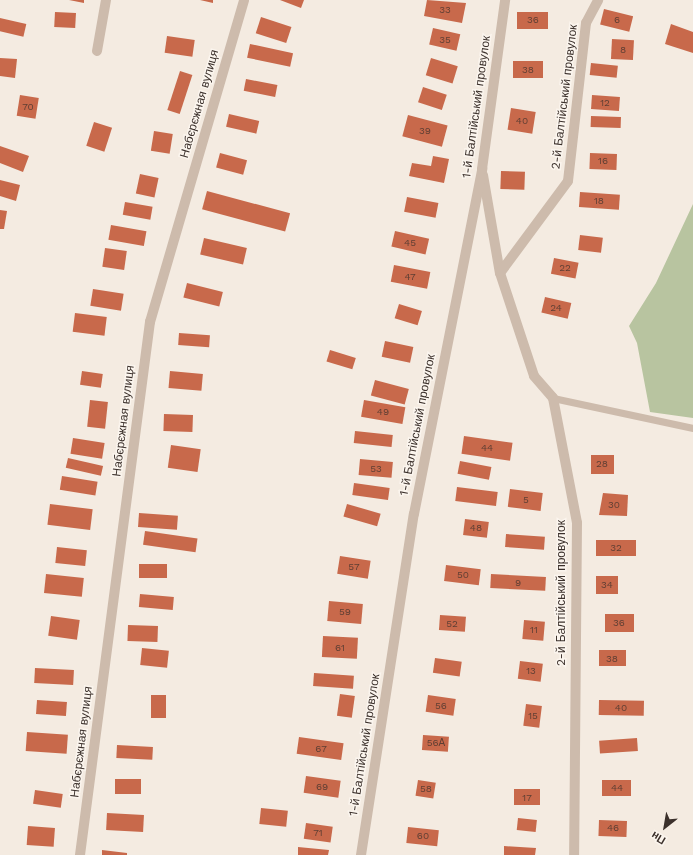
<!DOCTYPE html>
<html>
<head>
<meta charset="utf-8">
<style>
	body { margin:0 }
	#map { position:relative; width:693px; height:855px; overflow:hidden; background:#f4ebe1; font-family:"Work Sans",sans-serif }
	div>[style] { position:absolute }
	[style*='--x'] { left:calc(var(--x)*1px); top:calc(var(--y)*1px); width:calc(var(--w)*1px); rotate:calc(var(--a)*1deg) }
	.green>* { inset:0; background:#b8c4a0 }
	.building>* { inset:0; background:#c8694b; transform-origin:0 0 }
	.service>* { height:7px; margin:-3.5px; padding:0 3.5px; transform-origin:3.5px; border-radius:3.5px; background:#cdbbac }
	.minor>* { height:10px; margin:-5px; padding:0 5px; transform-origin:5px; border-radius:5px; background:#cdbbac }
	span { translate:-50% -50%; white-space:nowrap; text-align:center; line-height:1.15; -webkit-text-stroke:3px #fbf5ee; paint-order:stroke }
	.number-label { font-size:10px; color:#5e3e33 }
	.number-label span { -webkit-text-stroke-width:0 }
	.street-label { font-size:12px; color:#3b302b }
	.north { position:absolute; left:645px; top:807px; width:40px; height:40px; -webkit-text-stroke:3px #fbf5ee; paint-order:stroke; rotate:211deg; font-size:11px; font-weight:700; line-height:16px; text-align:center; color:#3b302b }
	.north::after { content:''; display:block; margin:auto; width:14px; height:18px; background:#3b302b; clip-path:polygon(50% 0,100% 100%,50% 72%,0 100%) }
</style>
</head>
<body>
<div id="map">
	<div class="green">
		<i style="clip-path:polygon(693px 204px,693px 418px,650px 412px,637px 343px,629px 326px,656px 283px)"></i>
	</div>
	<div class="building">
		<i style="clip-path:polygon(69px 0,84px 0,84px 3px)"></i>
		<i style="clip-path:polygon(200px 0,213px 0,213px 3px)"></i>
		<i style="clip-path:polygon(280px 0,304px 0,301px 8px)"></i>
		<i style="clip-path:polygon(427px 0,466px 3px,462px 23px,424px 16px)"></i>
		<i style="left:604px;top:9px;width:30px;height:16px;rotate:14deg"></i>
		<i style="left:55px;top:12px;width:21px;height:15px;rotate:3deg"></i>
		<i style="left:517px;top:12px;width:31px;height:17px"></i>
		<i style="left:261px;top:17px;width:32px;height:17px;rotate:18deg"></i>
		<i style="left:0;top:18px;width:27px;height:13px;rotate:13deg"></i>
		<i style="clip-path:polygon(671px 24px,693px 32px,693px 53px,665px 44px)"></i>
		<i style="left:433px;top:28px;width:28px;height:17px;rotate:13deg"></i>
		<i style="left:167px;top:36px;width:28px;height:17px;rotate:8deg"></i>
		<i style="left:612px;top:39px;width:22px;height:20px;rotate:3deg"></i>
		<i style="left:250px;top:44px;width:44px;height:14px;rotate:12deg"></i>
		<i style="clip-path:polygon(0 58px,17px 59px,15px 78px,0 76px)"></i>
		<i style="left:431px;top:58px;width:28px;height:18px;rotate:17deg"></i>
		<i style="left:513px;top:61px;width:30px;height:17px"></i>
		<i style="left:591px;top:63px;width:27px;height:12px;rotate:6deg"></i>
		<i style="left:180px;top:71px;width:13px;height:41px;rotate:18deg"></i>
		<i style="left:246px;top:79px;width:32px;height:12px;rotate:11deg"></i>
		<i style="left:423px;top:87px;width:25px;height:16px;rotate:18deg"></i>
		<i style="left:20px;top:95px;width:19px;height:21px;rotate:9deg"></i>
		<i style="left:592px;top:95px;width:28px;height:14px;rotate:4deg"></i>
		<i style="left:511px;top:108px;width:25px;height:22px;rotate:9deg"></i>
		<i style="left:229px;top:114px;width:31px;height:13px;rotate:13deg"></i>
		<i style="left:408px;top:115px;width:41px;height:22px;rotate:15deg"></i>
		<i style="left:591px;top:116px;width:30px;height:11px;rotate:2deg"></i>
		<i style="left:94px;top:122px;width:19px;height:25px;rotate:18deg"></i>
		<i style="left:154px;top:131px;width:19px;height:20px;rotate:9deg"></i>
		<i style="clip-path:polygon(0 146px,29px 156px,23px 172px,0 163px)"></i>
		<i style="left:220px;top:153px;width:28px;height:15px;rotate:15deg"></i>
		<i style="left:590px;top:153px;width:27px;height:16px;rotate:2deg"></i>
		<i style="clip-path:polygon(433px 156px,449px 159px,444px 183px,409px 176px,412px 163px,431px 166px)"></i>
		<i style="left:501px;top:171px;width:24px;height:18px;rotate:2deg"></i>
		<i style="left:140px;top:174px;width:19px;height:20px;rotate:12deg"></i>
		<i style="clip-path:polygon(0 180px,20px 185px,16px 201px,0 196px)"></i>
		<i style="left:207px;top:191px;width:86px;height:19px;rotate:15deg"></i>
		<i style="left:580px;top:192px;width:40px;height:15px;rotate:4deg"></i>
		<i style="left:407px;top:197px;width:32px;height:15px;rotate:11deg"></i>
		<i style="left:125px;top:202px;width:28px;height:13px;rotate:10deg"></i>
		<i style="clip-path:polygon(0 210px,7px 211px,4px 229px,0 229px)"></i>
		<i style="left:111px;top:225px;width:36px;height:15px;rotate:10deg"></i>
		<i style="left:395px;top:231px;width:35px;height:16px;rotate:13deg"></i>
		<i style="left:580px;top:235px;width:23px;height:15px;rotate:7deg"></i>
		<i style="left:204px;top:238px;width:44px;height:17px;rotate:13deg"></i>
		<i style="left:105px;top:248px;width:22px;height:19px;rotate:8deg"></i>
		<i style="left:554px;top:258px;width:25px;height:16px;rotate:11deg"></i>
		<i style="left:394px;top:265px;width:37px;height:17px;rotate:11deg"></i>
		<i style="left:187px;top:283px;width:37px;height:15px;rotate:14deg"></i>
		<i style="left:93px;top:289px;width:31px;height:17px;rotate:9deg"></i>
		<i style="left:545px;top:297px;width:27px;height:16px;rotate:13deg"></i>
		<i style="left:399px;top:304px;width:24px;height:15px;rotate:17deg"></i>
		<i style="left:75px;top:313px;width:32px;height:19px;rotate:7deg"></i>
		<i style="left:179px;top:333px;width:31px;height:12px;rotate:4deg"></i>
		<i style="left:385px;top:341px;width:29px;height:16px;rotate:12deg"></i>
		<i style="left:330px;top:350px;width:27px;height:12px;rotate:17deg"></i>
		<i style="left:82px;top:371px;width:21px;height:14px;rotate:8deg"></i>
		<i style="left:170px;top:371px;width:33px;height:17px;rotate:5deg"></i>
		<i style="left:375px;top:380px;width:35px;height:16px;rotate:15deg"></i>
		<i style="left:90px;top:400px;width:18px;height:27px;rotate:6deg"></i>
		<i style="left:364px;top:400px;width:42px;height:17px;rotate:10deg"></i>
		<i style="left:164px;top:414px;width:29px;height:17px;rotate:2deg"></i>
		<i style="left:355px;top:431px;width:38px;height:12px;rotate:6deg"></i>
		<i style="left:464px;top:436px;width:49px;height:18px;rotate:8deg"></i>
		<i style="left:73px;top:438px;width:32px;height:16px;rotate:9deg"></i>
		<i style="left:171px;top:445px;width:30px;height:23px;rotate:8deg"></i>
		<i style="left:591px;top:455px;width:23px;height:19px"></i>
		<i style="left:68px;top:458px;width:36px;height:10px;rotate:13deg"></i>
		<i style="left:360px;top:459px;width:33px;height:16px;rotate:5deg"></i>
		<i style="left:460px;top:461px;width:32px;height:13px;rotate:11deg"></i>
		<i style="left:62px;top:476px;width:36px;height:14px;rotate:9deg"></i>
		<i style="left:354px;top:483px;width:36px;height:12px;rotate:8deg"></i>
		<i style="left:457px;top:487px;width:41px;height:14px;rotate:7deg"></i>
		<i style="left:510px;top:489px;width:33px;height:18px;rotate:7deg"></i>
		<i style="clip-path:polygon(603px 493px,628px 495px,627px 516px,599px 515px)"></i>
		<i style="left:50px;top:504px;width:43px;height:21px;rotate:7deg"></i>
		<i style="left:347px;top:504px;width:35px;height:13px;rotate:16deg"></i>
		<i style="left:139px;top:513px;width:39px;height:14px;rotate:4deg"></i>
		<i style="left:465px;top:519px;width:24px;height:16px;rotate:7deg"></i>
		<i style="left:145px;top:531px;width:53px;height:14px;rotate:8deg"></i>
		<i style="left:506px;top:534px;width:39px;height:13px;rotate:4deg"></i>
		<i style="left:596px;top:540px;width:40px;height:16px"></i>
		<i style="left:57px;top:547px;width:30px;height:16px;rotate:6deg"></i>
		<i style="left:340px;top:556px;width:31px;height:18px;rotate:9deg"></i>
		<i style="left:139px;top:564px;width:28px;height:14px"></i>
		<i style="left:446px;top:565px;width:35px;height:16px;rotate:7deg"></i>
		<i style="left:46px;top:574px;width:38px;height:19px;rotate:6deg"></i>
		<i style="left:491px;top:574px;width:55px;height:14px;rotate:3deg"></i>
		<i style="left:596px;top:576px;width:22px;height:18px"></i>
		<i style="left:140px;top:594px;width:34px;height:13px;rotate:5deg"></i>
		<i style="left:329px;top:601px;width:34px;height:20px;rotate:5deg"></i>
		<i style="left:605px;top:614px;width:29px;height:18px"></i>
		<i style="left:440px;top:615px;width:26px;height:15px;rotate:4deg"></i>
		<i style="left:51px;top:616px;width:29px;height:20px;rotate:8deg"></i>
		<i style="left:524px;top:620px;width:21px;height:19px;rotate:5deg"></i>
		<i style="left:128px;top:625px;width:30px;height:16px;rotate:2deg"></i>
		<i style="left:323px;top:636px;width:35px;height:21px;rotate:3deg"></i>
		<i style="left:142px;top:648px;width:27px;height:17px;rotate:6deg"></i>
		<i style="left:626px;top:650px;width:16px;height:27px;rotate:90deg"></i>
		<i style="left:435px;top:658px;width:27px;height:15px;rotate:8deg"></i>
		<i style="left:520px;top:661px;width:23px;height:18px;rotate:7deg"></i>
		<i style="left:35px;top:668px;width:39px;height:15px;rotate:3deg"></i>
		<i style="left:314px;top:673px;width:40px;height:13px;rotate:4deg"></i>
		<i style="left:340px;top:694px;width:15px;height:22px;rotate:8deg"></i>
		<i style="left:151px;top:695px;width:15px;height:23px"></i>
		<i style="left:428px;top:695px;width:28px;height:17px;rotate:8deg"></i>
		<i style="left:37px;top:700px;width:30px;height:14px;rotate:4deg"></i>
		<i style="left:599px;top:700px;width:45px;height:15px;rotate:1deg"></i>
		<i style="left:526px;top:704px;width:16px;height:22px;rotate:7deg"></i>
		<i style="left:27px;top:732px;width:41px;height:19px;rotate:4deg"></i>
		<i style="left:423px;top:735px;width:26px;height:15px;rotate:4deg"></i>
		<i style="left:299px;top:737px;width:45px;height:17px;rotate:8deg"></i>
		<i style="left:637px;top:738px;width:13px;height:38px;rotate:86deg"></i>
		<i style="left:117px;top:745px;width:36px;height:13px;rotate:3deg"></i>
		<i style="left:306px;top:776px;width:35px;height:17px;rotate:8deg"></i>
		<i style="left:115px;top:779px;width:26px;height:15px"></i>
		<i style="left:418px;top:780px;width:18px;height:16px;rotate:9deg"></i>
		<i style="left:631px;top:780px;width:16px;height:29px;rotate:90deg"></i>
		<i style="left:540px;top:789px;width:16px;height:26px;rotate:90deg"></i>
		<i style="left:35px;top:790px;width:28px;height:14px;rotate:8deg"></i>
		<i style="left:261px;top:808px;width:27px;height:16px;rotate:6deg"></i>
		<i style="left:107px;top:813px;width:37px;height:17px;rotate:3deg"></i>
		<i style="left:518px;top:818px;width:19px;height:12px;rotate:6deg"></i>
		<i style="left:599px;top:820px;width:28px;height:16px;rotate:2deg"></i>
		<i style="left:306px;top:823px;width:27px;height:16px;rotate:8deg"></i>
		<i style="left:28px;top:826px;width:27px;height:19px;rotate:4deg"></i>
		<i style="left:408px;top:827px;width:31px;height:16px;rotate:6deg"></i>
		<i style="clip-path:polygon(504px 846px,536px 848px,535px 855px,504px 855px)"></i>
		<i style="clip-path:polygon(298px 847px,329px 850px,328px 855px,298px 855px)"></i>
		<i style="clip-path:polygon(102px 850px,127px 853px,127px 855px,102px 855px)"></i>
	</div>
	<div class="service">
		<i style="--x:553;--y:398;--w:143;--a:12.1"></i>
	</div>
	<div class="minor">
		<i style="--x:97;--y:51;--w:52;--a:-80"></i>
		<i style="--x:483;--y:175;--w:99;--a:80.2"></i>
		<i style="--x:500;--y:273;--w:108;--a:71.7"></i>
		<i style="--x:534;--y:376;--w:29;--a:49"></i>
		<i style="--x:553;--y:398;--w:127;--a:79.1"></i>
		<i style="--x:577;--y:523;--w:332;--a:90.5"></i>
		<i style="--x:500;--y:273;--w:114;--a:-53.5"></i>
		<i style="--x:568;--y:181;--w:159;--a:-83.5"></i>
		<i style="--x:586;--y:23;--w:26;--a:-62"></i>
		<i style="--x:80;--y:855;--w:538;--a:-82.52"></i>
		<i style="--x:150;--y:322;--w:335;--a:-73.7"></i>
		<i style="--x:361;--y:855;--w:345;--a:-81.2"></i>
		<i style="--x:414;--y:514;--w:352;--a:-78.8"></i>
		<i style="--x:482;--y:169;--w:171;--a:-82.2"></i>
	</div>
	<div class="number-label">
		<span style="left:445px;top:10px">33</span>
		<span style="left:533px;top:20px">36</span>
		<span style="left:617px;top:20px">6</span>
		<span style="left:445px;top:40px">35</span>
		<span style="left:623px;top:50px">8</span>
		<span style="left:528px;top:70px">38</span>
		<span style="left:605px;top:103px">12</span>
		<span style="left:28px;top:107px">70</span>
		<span style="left:522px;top:121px">40</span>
		<span style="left:425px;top:131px">39</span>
		<span style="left:603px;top:161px">16</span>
		<span style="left:599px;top:201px">18</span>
		<span style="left:410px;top:243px">45</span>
		<span style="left:565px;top:268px">22</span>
		<span style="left:410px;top:277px">47</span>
		<span style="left:556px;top:308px">24</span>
		<span style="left:383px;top:412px">49</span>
		<span style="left:487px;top:448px">44</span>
		<span style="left:602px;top:464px">28</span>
		<span style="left:376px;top:469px">53</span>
		<span style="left:526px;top:500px">5</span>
		<span style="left:614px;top:505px">30</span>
		<span style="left:476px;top:528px">48</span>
		<span style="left:616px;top:548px">32</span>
		<span style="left:354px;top:567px">57</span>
		<span style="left:463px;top:575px">50</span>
		<span style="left:518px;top:583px">9</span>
		<span style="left:607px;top:585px">34</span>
		<span style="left:345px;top:612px">59</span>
		<span style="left:619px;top:623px">36</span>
		<span style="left:452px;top:624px">52</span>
		<span style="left:534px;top:630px">11</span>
		<span style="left:340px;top:648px">61</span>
		<span style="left:612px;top:659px">38</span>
		<span style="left:531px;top:671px">13</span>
		<span style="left:441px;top:706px">56</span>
		<span style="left:621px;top:708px">40</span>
		<span style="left:533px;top:716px">15</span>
		<span style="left:436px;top:743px">56А</span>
		<span style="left:321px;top:749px">67</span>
		<span style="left:322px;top:787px">69</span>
		<span style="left:617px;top:788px">44</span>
		<span style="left:426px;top:789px">58</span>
		<span style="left:527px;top:798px">17</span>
		<span style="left:613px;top:828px">46</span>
		<span style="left:318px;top:833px">71</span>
		<span style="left:423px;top:836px">60</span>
	</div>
	<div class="street-label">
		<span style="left:565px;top:97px;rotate:-83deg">2-й Балтійський провулок</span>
		<span style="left:200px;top:104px;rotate:-74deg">Набєрєжная вулиця</span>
		<span style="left:477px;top:107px;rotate:-82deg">1-й Балтійський провулок</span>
		<span style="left:124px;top:421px;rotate:-83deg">Набєрєжная вулиця</span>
		<span style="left:418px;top:425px;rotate:-79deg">1-й Балтійський провулок</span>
		<span style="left:562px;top:593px;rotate:-90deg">2-й Балтійський провулок</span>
		<span style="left:82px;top:742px;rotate:-83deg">Набєрєжная вулиця</span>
		<span style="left:365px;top:745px;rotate:-81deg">1-й Балтійський провулок</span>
	</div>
	<div class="north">Пн</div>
</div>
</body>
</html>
